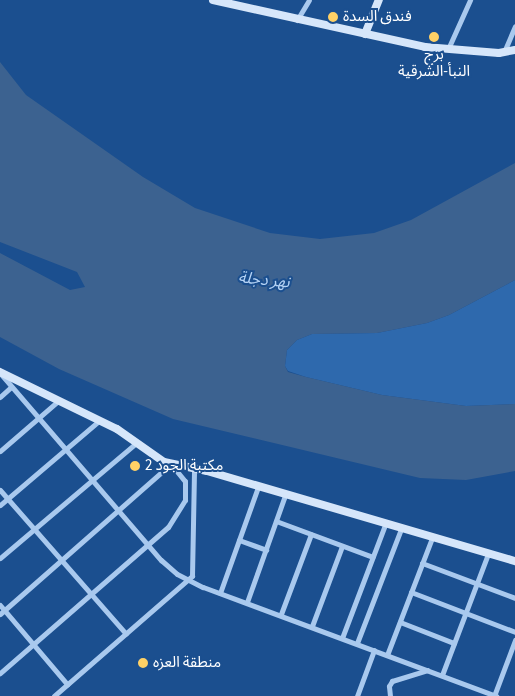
<!DOCTYPE html>
<html>
<head>
<meta charset="utf-8">
<style>
	body { margin:0 }
	#map { position:relative; width:515px; height:696px; overflow:hidden; background:#1b4f8f; font-family:"Source Sans 3","Noto Sans Arabic",sans-serif }
	div>[style] { position:absolute }
	[style*='--x'] { left:calc(var(--x)*1px); top:calc(var(--y)*1px); width:calc(var(--w)*1px); rotate:calc(var(--a)*1deg) }
	.green>* { inset:0; background:#2e69ad }
	.water>* { inset:0; background:#3c6290 }
	.street>* { height:5px; margin:-2.5px; padding:0 2.5px; transform-origin:2.5px; border-radius:2.5px; background:#a9c9ee }
	.secondary>* { height:8px; margin:-4px; padding:0 4px; transform-origin:4px; border-radius:4px; background:#d6e6fa }
	.dots>* { width:14px; height:14px; translate:-50% -50%; box-sizing:border-box; border:2px solid #1b4f8f; border-radius:50% }
	span { translate:-50% -50%; white-space:nowrap; text-align:center; line-height:1.15; -webkit-text-stroke:4px #1b4f8f; paint-order:stroke }
	.poi-label { font-size:15px; color:#fff }
	.left { translate:0 -50%; text-align:left }
	.water-label { font-size:16px; color:#b5d3f5; font-style:italic }
</style>
</head>
<body>
<div id="map">
	<div class="green">
		<i style="clip-path:polygon(515px 280px,515px 404px,466px 406px,382px 395px,306px 377px,288px 371px,285px 366px,287px 350px,297px 340px,312px 334px,377px 333px,427px 323px,449px 315px)"></i>
	</div>
	<div class="water">
		<i style="clip-path:polygon(0 62px,26px 95px,143px 177px,195px 208px,270px 233px,320px 239px,374px 233px,411px 220px,515px 163px,515px 280px,449px 315px,427px 323px,377px 333px,312px 334px,297px 340px,287px 350px,285px 366px,288px 372px,306px 377px,382px 395px,466px 406px,515px 404px,515px 471px,466px 480px,420px 478px,173px 419px,59px 369px,0 337px,0 253px,70px 290px,85px 287px,77px 272px,0 242px)"></i>
	</div>
	<div class="street">
		<i style="--x:297;--y:20;--w:23;--a:-59"></i>
		<i style="--x:448;--y:49;--w:54;--a:-65.8"></i>
		<i style="--x:504;--y:52;--w:28;--a:-67"></i>
		<i style="--x:0;--y:373;--w:247;--a:49.3"></i>
		<i style="--x:161;--y:560;--w:21;--a:41"></i>
		<i style="--x:177;--y:574;--w:29;--a:27"></i>
		<i style="--x:203;--y:587;--w:313;--a:20.4"></i>
		<i style="--x:0;--y:397;--w:15;--a:-42"></i>
		<i style="--x:0;--y:451;--w:78;--a:-40.8"></i>
		<i style="--x:0;--y:490;--w:191;--a:48.8"></i>
		<i style="--x:0;--y:505;--w:131;--a:-40.4"></i>
		<i style="--x:276;--y:521;--w:103;--a:20.4"></i>
		<i style="--x:239;--y:540;--w:29;--a:20"></i>
		<i style="--x:0;--y:558;--w:178;--a:-40.2"></i>
		<i style="--x:422;--y:563;--w:99;--a:20.6"></i>
		<i style="--x:411;--y:592;--w:111;--a:21"></i>
		<i style="--x:220;--y:593;--w:113;--a:-70.3"></i>
		<i style="--x:247;--y:602;--w:114;--a:-70.4"></i>
		<i style="--x:0;--y:605;--w:104;--a:49.7"></i>
		<i style="--x:0;--y:614;--w:227;--a:-41.3"></i>
		<i style="--x:171;--y:464;--w:22;--a:51"></i>
		<i style="--x:185;--y:481;--w:19;--a:90"></i>
		<i style="--x:185;--y:500;--w:32;--a:122"></i>
		<i style="--x:168;--y:527;--w:223;--a:139"></i>
		<i style="--x:281;--y:614;--w:85;--a:-69.4"></i>
		<i style="--x:400;--y:622;--w:58;--a:21.3"></i>
		<i style="--x:312;--y:626;--w:85;--a:-69.4"></i>
		<i style="--x:342;--y:638;--w:121;--a:-69.2"></i>
		<i style="--x:357;--y:643;--w:122;--a:-68.9"></i>
		<i style="--x:387;--y:655;--w:125;--a:-69"></i>
		<i style="--x:442;--y:675;--w:129;--a:-69.2"></i>
		<i style="--x:54;--y:696;--w:183;--a:-41"></i>
		<i style="--x:192;--y:576;--w:107;--a:-88.9"></i>
		<i style="--x:357;--y:696;--w:49;--a:-69.7"></i>
		<i style="--x:390;--y:696;--w:10;--a:-96"></i>
		<i style="--x:389;--y:686;--w:6;--a:-59"></i>
		<i style="--x:392;--y:681;--w:37;--a:-17"></i>
		<i style="--x:494;--y:696;--w:60;--a:-69.4"></i>
	</div>
	<div class="secondary">
		<i style="--x:213;--y:0;--w:217;--a:12.5"></i>
		<i style="--x:425;--y:47;--w:74;--a:4.6"></i>
		<i style="--x:499;--y:53;--w:16;--a:-11"></i>
		<i style="--x:365;--y:34;--w:37;--a:-68"></i>
		<i style="--x:0;--y:372;--w:130;--a:26"></i>
		<i style="--x:117;--y:429;--w:57;--a:35.1"></i>
		<i style="--x:164;--y:462;--w:44;--a:11.8"></i>
		<i style="--x:207;--y:471;--w:321;--a:16.3"></i>
	</div>
	<div class="dots">
		<i style="left:333px;top:17px;background:#ffd166"></i>
		<i style="left:434px;top:37px;background:#ffd166"></i>
		<i style="left:135px;top:466px;background:#ffd166"></i>
		<i style="left:143px;top:663px;background:#ffd166"></i>
	</div>
	<div class="poi-label">
		<span class="left" style="left:343px;top:17px">فندق السدة</span>
		<span style="left:434px;top:63px">برج<br>النبأ-الشرقية</span>
		<span class="left" style="left:145px;top:466px">مكتبة الجود 2</span>
		<span class="left" style="left:153px;top:663px">منطقة العزه</span>
	</div>
	<div class="water-label">
		<span style="left:264px;top:280px;rotate:6deg">نهر دجلة</span>
	</div>
</div>
</body>
</html>
